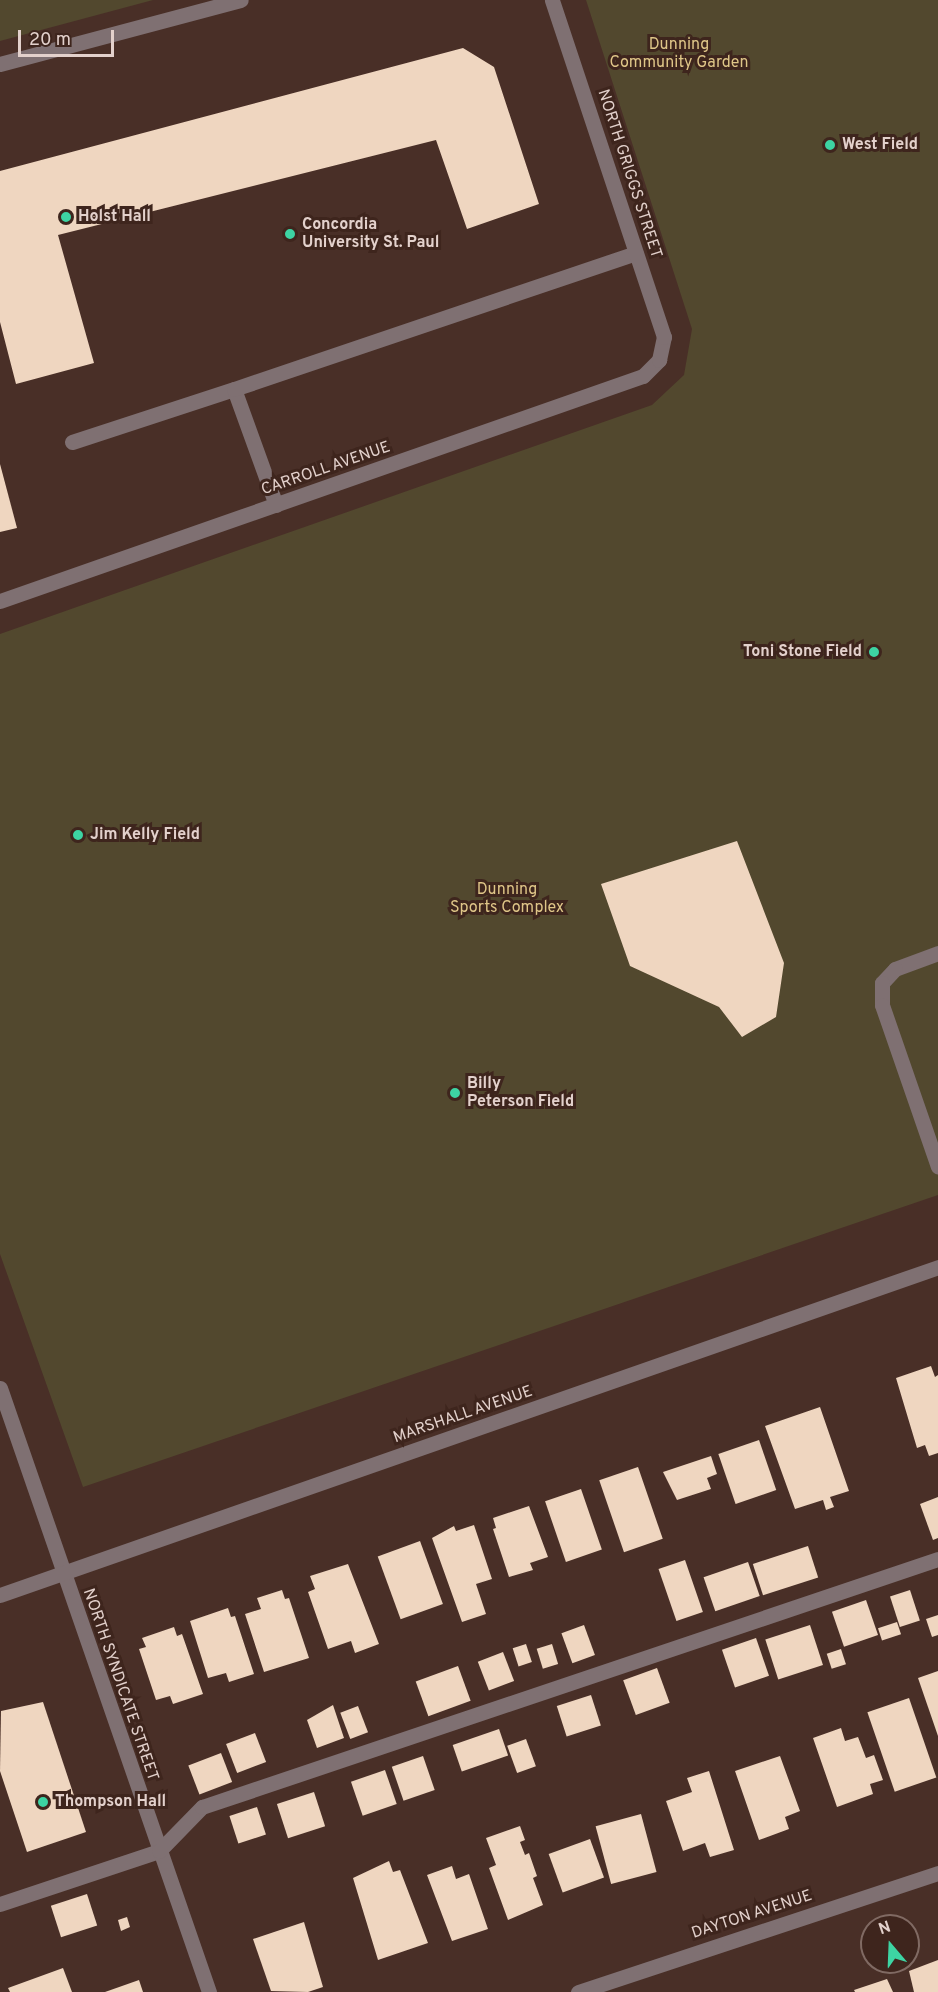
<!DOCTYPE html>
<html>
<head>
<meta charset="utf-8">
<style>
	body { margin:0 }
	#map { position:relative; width:938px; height:1992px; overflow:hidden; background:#492f27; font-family:Overpass,sans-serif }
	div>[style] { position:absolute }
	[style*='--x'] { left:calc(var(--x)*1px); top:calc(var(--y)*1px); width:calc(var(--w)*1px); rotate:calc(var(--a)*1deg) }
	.green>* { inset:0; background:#52482e }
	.building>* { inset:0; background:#efd6c0; transform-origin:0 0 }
	.minor>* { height:15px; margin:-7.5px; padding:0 7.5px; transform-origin:7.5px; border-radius:7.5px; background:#7f7072 }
	.dots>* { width:16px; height:16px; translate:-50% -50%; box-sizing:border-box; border:3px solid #3e251d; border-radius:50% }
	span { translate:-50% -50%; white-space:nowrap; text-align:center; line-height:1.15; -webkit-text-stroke:6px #3e251d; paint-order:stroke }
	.park-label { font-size:16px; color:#dfc688 }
	.poi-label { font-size:16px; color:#e3d1cc; font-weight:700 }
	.left { translate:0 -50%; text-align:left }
	.right { translate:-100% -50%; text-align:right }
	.street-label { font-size:16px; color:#e3d1cc }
	.north { position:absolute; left:860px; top:1914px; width:60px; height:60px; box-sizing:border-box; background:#3e251d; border:2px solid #806a63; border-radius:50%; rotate:341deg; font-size:16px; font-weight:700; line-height:24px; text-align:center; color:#e3d1cc }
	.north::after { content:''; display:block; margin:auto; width:21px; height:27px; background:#3dd4a3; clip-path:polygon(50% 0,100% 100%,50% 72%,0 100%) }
	.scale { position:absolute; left:18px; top:30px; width:96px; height:27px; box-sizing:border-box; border:3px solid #e3d1cc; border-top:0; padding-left:8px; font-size:18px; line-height:21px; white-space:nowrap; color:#e3d1cc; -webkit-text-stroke:4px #3e251d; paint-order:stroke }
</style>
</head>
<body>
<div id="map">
	<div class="green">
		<i style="clip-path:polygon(0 0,153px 0,0 41px)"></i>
		<i style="clip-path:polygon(586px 0,938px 0,938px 1195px,83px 1487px,0 1254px,0 634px,652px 405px,684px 375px,692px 329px)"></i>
	</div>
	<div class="building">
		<i style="clip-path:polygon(463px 48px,494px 67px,539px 204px,467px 229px,436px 140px,58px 235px,94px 363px,16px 384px,0 322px,0 171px)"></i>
		<i style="clip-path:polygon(0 464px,17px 528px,0 532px)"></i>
		<i style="clip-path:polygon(737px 841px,784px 963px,776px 1017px,742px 1037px,719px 1007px,630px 966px,601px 884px)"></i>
		<i style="clip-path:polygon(931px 1366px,935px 1377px,938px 1375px,938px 1453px,929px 1456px,925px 1445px,917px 1448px,896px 1378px)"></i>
		<i style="clip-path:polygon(820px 1407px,849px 1491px,830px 1497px,834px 1507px,826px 1510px,823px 1500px,795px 1509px,765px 1426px)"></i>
		<i style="left:759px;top:1440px;width:53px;height:43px;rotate:71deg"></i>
		<i style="clip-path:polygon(711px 1456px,717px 1474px,707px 1478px,711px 1489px,677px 1500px,663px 1472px)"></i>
		<i style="left:638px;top:1467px;width:76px;height:41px;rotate:71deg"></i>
		<i style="left:581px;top:1489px;width:64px;height:38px;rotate:71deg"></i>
		<i style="clip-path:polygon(938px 1497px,938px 1538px,933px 1540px,920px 1504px)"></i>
		<i style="clip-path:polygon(529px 1506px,548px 1557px,530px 1563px,533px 1570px,509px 1577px,493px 1529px,496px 1528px,493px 1518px)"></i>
		<i style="clip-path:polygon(474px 1525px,492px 1579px,476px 1584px,486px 1614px,462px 1622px,432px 1538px,454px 1526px,456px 1531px)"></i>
		<i style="left:420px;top:1541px;width:67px;height:45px;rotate:70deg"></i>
		<i style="left:808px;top:1546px;width:33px;height:58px;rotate:72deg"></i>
		<i style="left:685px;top:1560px;width:55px;height:28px;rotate:71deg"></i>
		<i style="left:748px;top:1562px;width:36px;height:47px;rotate:71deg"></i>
		<i style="clip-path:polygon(348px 1564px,379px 1644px,355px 1653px,351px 1641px,328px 1649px,308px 1592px,315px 1589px,310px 1576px)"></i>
		<i style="clip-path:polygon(282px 1590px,285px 1599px,289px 1598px,309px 1658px,264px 1672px,245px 1614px,261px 1609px,257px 1598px)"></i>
		<i style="left:910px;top:1590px;width:32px;height:21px;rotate:72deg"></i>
		<i style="left:866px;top:1600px;width:37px;height:36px;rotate:71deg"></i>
		<i style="clip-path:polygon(228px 1608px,231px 1617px,235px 1616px,254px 1674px,229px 1682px,226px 1673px,208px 1678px,190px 1621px)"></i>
		<i style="clip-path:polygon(938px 1615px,938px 1635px,932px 1637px,926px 1619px)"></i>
		<i style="left:897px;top:1622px;width:13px;height:20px;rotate:72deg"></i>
		<i style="left:584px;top:1625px;width:32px;height:24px;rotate:70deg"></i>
		<i style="left:810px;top:1625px;width:42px;height:47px;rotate:72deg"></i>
		<i style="clip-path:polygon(174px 1627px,177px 1636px,182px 1634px,203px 1694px,173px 1704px,170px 1696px,156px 1700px,139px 1649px,146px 1647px,142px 1638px)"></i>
		<i style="left:756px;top:1638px;width:40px;height:36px;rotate:71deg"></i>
		<i style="left:526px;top:1644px;width:19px;height:14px;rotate:72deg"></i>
		<i style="left:552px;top:1644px;width:21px;height:16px;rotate:73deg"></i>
		<i style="left:841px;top:1649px;width:16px;height:15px;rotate:72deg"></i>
		<i style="left:503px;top:1652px;width:31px;height:27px;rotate:69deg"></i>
		<i style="left:458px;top:1666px;width:37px;height:45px;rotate:70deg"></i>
		<i style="left:657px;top:1668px;width:37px;height:36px;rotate:70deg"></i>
		<i style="clip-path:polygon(938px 1671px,938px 1736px,918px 1678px)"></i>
		<i style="left:591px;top:1695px;width:32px;height:36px;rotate:72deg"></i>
		<i style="left:909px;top:1698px;width:84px;height:44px;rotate:71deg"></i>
		<i style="clip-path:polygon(43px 1702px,86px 1832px,27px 1852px,0 1771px,1px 1711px)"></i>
		<i style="clip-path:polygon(333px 1705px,344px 1738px,317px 1748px,307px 1720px)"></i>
		<i style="left:358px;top:1706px;width:28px;height:19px;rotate:69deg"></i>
		<i style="clip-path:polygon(841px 1728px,845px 1741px,858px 1737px,866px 1758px,874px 1755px,883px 1780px,870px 1784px,873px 1794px,837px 1807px,813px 1738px)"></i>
		<i style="left:499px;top:1729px;width:28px;height:49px;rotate:71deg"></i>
		<i style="left:255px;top:1733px;width:31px;height:31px;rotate:69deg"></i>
		<i style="left:526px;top:1739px;width:29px;height:20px;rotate:70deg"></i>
		<i style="left:221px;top:1753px;width:31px;height:35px;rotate:69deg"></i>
		<i style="left:423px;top:1756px;width:36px;height:33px;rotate:71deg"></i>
		<i style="clip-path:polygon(780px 1756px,800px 1811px,785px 1817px,789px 1829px,759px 1840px,735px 1771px)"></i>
		<i style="left:385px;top:1770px;width:36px;height:36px;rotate:71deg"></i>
		<i style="clip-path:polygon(709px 1771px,734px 1850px,710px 1857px,705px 1843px,683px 1851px,666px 1801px,692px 1792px,687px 1778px)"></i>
		<i style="left:314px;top:1792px;width:36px;height:39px;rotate:72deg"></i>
		<i style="left:257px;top:1807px;width:29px;height:29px;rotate:72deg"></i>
		<i style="left:641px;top:1814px;width:60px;height:47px;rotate:75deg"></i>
		<i style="clip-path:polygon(520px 1826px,525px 1840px,520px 1842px,525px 1855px,529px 1853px,537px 1876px,533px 1878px,543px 1905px,508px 1920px,489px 1868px,496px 1865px,486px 1838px)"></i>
		<i style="left:590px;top:1839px;width:41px;height:44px;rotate:70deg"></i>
		<i style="clip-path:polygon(389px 1861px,393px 1872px,400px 1870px,428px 1943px,378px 1960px,353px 1878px)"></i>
		<i style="clip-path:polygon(452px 1866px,456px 1879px,469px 1874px,488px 1929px,452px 1941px,427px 1875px)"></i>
		<i style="left:87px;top:1894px;width:33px;height:38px;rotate:72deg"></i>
		<i style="clip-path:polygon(127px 1917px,130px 1927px,121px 1931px,118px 1920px)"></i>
		<i style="clip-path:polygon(304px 1922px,323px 1987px,308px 1992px,271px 1991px,253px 1939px)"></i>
		<i style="clip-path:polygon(938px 1960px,938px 1992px,914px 1992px,909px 1971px)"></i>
		<i style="clip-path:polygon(63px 1968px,72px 1992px,10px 1992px,8px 1988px)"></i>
		<i style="clip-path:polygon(887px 1979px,893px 1992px,855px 1992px,854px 1990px)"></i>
		<i style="clip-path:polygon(139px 1980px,143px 1992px,105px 1992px)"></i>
	</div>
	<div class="minor">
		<i style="--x:0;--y:64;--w:249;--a:-14.9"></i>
		<i style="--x:72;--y:442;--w:170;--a:-18.1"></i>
		<i style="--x:276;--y:505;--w:123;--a:-109.9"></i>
		<i style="--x:234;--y:389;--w:424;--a:-18.7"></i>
		<i style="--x:0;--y:601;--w:681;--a:-19.29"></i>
		<i style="--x:643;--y:376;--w:23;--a:-45"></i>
		<i style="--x:659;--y:360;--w:24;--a:-78"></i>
		<i style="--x:664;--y:337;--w:355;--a:-108.4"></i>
		<i style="--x:938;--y:953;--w:46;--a:159.6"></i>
		<i style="--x:895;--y:969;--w:19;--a:133"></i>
		<i style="--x:882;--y:983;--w:22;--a:90"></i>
		<i style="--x:882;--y:1005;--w:171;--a:70.9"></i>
		<i style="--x:0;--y:1388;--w:639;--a:70.91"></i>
		<i style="--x:0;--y:1595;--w:994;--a:-19.27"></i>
		<i style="--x:0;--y:1904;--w:168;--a:-18.4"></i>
		<i style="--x:159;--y:1851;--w:62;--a:-45.7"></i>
		<i style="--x:202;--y:1807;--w:777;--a:-18.62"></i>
		<i style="--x:578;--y:1992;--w:379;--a:-18.3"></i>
	</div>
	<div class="dots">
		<i style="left:830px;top:145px;background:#3dd4a3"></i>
		<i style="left:66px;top:217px;background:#3dd4a3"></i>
		<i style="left:290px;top:234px;background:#3dd4a3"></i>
		<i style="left:874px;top:652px;background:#3dd4a3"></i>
		<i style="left:78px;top:835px;background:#3dd4a3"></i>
		<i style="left:455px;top:1093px;background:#3dd4a3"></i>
		<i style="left:43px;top:1802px;background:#3dd4a3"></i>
	</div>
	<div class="park-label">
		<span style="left:679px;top:54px">Dunning<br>Community Garden</span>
		<span style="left:507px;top:899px">Dunning<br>Sports Complex</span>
	</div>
	<div class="poi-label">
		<span class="left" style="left:842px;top:145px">West Field</span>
		<span class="left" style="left:78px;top:217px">Holst Hall</span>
		<span class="left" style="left:302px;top:234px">Concordia<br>University St. Paul</span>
		<span class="right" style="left:862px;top:652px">Toni Stone Field</span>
		<span class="left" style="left:90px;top:835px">Jim Kelly Field</span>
		<span class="left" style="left:467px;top:1093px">Billy<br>Peterson Field</span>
		<span class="left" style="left:55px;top:1802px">Thompson Hall</span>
	</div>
	<div class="street-label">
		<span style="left:629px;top:174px;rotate:72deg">NORTH GRIGGS STREET</span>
		<span style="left:326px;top:469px;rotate:-19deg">CARROLL AVENUE</span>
		<span style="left:463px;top:1415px;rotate:-19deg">MARSHALL AVENUE</span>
		<span style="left:120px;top:1685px;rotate:71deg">NORTH SYNDICATE STREET</span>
		<span style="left:752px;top:1915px;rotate:-18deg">DAYTON AVENUE</span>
	</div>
	<div class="north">N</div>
	<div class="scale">20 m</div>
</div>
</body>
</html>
